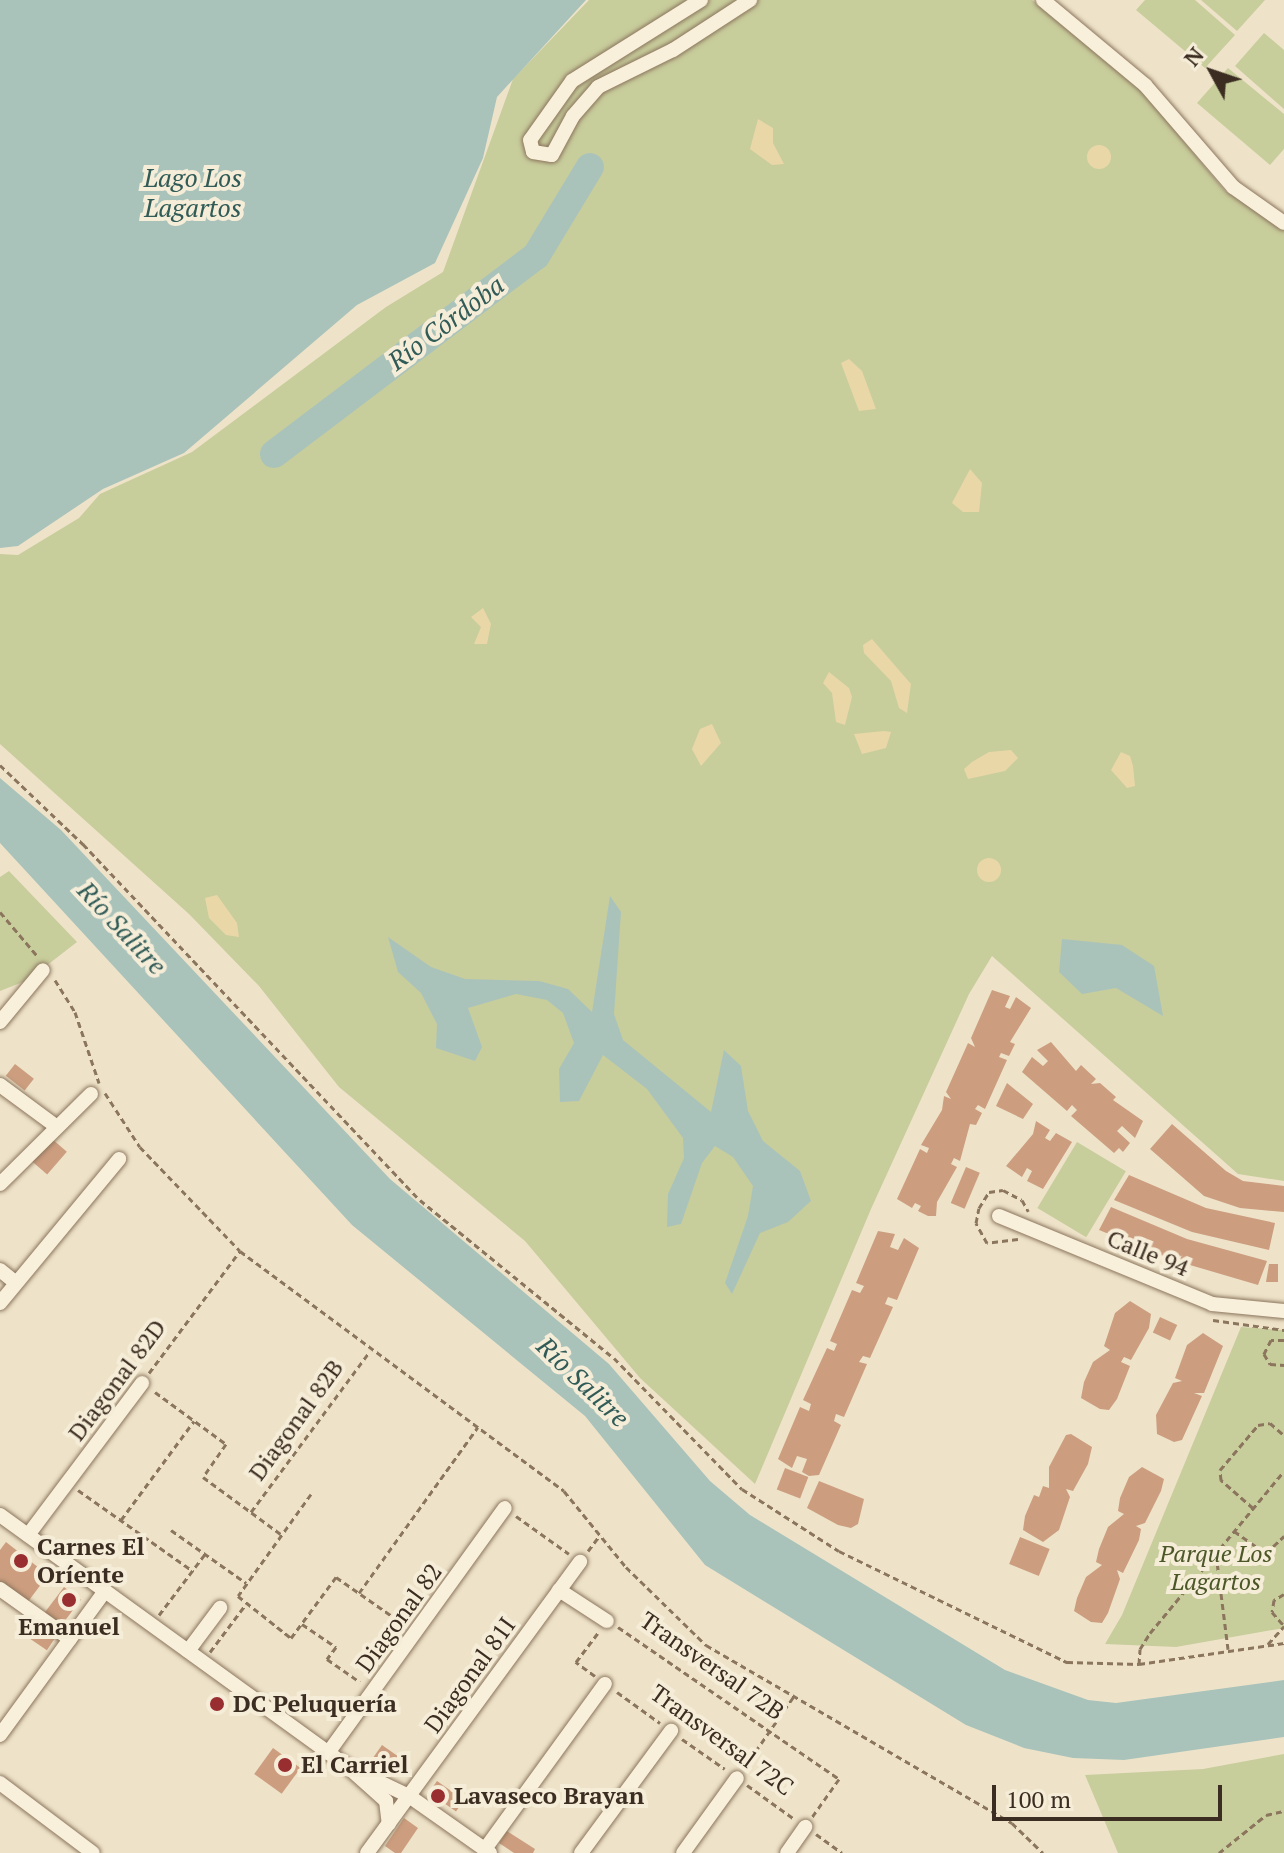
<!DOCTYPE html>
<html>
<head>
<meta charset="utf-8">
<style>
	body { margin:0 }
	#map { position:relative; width:1284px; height:1853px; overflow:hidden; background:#eee3c9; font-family:"PT Serif",serif }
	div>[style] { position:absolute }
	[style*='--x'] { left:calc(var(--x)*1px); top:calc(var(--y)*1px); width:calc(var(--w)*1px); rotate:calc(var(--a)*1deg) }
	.green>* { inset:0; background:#c8cd9c; transform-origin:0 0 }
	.sand>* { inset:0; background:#e9d7a7 }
	.round { border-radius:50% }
	.water>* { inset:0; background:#a9c3bb }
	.river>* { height:28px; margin:-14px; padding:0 14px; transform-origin:14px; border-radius:14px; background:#a9c3bb }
	.building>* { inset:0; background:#cc9e7f; transform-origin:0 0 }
	.path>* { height:3px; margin-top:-1.5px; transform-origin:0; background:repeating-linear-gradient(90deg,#8b755d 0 6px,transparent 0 10px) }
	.roads { filter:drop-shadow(0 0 2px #8b755d) drop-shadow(0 0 2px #8b755d) }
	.minor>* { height:14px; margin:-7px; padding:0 7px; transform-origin:7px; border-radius:7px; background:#f9f0dc }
	.dots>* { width:22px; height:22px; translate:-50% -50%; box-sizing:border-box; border:4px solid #f6edd8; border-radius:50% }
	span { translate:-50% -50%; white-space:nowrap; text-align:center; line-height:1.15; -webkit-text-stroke:8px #f6edd8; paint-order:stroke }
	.street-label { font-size:24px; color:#3b2d21 }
	.poi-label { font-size:24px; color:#3b2d21; font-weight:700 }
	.left { translate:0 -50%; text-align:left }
	.park-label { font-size:24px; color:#4c5728; font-style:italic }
	.water-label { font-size:26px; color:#305b57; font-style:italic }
	.north { position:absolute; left:1172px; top:32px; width:80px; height:80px; -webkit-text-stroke:6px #f6edd8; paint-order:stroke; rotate:310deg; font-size:22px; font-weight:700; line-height:32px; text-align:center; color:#3b2d21 }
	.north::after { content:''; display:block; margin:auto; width:28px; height:36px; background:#3b2d21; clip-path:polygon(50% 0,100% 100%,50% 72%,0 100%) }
	.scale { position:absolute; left:992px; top:1785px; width:230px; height:36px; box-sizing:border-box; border:4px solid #3b2d21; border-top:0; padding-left:10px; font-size:24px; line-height:28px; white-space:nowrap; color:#3b2d21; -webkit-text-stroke:6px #f6edd8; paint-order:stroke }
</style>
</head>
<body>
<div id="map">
	<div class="green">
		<i style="clip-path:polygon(589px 0,1032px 0,1100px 49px,1143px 92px,1225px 191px,1284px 226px,1284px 1181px,1238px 1174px,992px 956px,969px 994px,871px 1209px,755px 1484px,640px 1378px,525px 1241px,339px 1087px,259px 986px,189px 914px,0 744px,0 554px,18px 555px,79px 518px,100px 494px,192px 452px,386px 307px,443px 272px,513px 79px)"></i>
		<i style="clip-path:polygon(1145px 0,1195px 0,1235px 35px,1205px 68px,1136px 10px)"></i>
		<i style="clip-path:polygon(1201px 0,1265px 0,1237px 31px)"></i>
		<i style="clip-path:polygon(1264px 33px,1284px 50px,1284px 109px,1235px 66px)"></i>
		<i style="clip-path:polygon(1228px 68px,1284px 114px,1284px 149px,1270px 165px,1197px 103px)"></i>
		<i style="clip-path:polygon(9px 871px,77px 942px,28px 980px,0 991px,0 877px)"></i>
		<i style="left:1077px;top:1142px;width:57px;height:77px;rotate:31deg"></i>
		<i style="clip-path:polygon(1241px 1327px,1284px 1330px,1284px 1628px,1176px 1647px,1105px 1644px,1122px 1615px)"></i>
		<i style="clip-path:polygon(1284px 1754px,1284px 1853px,1118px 1853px,1085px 1775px,1203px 1769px)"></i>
	</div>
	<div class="sand">
		<i style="clip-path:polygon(758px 119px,773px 128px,773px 143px,784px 164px,772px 165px,750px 149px)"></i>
		<i class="round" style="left:1087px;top:145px;width:24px;height:24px"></i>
		<i style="clip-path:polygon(849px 359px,862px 371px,876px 409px,859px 411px,841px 363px)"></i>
		<i style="clip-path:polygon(970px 469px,982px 483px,979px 512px,963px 512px,952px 503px)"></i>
		<i style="clip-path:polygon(483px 608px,491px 624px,487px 644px,474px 644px,481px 627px,471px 617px)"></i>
		<i style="clip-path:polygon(872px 639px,911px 684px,907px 713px,899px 708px,891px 681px,864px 653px,863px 645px)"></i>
		<i style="clip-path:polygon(829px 672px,849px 688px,852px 697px,845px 725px,836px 722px,832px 693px,823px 683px)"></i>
		<i style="clip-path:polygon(712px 724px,721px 743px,701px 766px,692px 749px,700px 729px)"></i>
		<i style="clip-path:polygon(884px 731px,891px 732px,886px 748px,862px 754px,854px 734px)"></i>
		<i style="clip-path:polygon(1011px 750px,1018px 758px,1005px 771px,968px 779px,964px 769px,972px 762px,989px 752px)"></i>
		<i style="clip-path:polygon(1121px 752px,1130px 756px,1133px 766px,1135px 786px,1127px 788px,1111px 770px)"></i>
		<i class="round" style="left:977px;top:858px;width:24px;height:24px"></i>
		<i style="clip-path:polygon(217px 895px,237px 923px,239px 937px,226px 935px,209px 918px,205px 898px)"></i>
	</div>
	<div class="water">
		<i style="clip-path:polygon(0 0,586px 0,497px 97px,483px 158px,435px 263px,357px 305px,184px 453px,103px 489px,18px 546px,0 548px)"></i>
		<i style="clip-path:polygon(0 778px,61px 830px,390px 1179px,609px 1364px,710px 1481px,750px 1515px,1005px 1670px,1088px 1700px,1116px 1703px,1284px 1680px,1284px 1737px,1124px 1760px,1073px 1758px,1024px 1748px,966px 1725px,705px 1565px,585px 1416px,352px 1225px,0 843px)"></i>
		<i style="clip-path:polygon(610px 896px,621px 912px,614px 1014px,623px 1040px,711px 1112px,724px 1050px,741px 1066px,748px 1111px,763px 1141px,800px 1171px,811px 1201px,788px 1222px,760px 1233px,732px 1294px,725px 1283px,748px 1216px,753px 1186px,733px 1157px,715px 1146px,702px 1163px,681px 1224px,667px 1227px,668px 1194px,684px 1158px,683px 1138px,647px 1089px,603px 1055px,579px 1101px,560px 1102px,559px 1069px,574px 1043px,563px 1013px,547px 1000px,516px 994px,468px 1008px,482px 1047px,475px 1061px,436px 1048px,437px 1024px,421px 993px,398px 972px,388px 937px,431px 967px,465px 979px,539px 981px,568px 989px,592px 1012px)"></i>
		<i style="clip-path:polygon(1062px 939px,1122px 945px,1154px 966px,1163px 1016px,1116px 988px,1082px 994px,1059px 972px)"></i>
	</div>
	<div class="river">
		<i style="--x:274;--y:454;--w:328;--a:-37.1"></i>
		<i style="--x:536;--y:256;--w:104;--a:-58.8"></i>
	</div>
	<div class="building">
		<i style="clip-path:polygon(992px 990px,1010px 996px,1005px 1007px,1010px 1009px,1016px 997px,1031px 1008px,1010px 1042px,1015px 1044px,1009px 1056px,1001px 1053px,999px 1057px,1007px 1060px,985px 1109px,978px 1105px,975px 1109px,982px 1113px,976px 1125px,970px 1124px,960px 1161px,954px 1158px,951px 1164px,957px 1167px,937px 1202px,936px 1216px,928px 1216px,918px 1211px,921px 1206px,915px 1203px,912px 1208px,897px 1199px,920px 1149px,927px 1153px,929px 1148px,921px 1145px,942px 1110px,944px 1096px,951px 1099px,946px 1092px,968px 1043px,975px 1047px,971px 1038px)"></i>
		<i style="clip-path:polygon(1051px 1042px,1076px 1071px,1081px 1065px,1096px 1079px,1091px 1084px,1100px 1083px,1116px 1097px,1113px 1100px,1143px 1121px,1135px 1138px,1122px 1126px,1117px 1131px,1130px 1143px,1123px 1152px,1119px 1148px,1114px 1153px,1071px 1116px,1077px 1110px,1072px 1105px,1067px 1111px,1022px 1072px,1032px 1057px,1043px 1066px,1048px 1061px,1037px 1050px)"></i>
		<i style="left:15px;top:1064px;width:24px;height:15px;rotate:38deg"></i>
		<i style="clip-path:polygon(1007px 1083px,1033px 1104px,1023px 1119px,996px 1106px)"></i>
		<i style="clip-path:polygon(1036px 1121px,1050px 1130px,1045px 1138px,1050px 1141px,1056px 1133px,1072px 1142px,1043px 1189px,1027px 1181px,1032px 1171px,1027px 1168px,1022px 1177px,1006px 1166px,1033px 1134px)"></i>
		<i style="clip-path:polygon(1172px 1124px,1226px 1171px,1243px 1181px,1284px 1186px,1284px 1212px,1240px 1208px,1204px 1196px,1150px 1149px)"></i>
		<i style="left:51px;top:1138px;width:21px;height:30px;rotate:41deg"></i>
		<i style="left:966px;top:1167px;width:15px;height:39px;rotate:23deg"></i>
		<i style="clip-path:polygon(1129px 1175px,1206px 1208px,1275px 1223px,1269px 1250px,1192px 1232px,1114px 1200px)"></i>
		<i style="clip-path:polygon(1111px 1207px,1187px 1239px,1267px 1261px,1258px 1285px,1173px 1260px,1099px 1230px)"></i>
		<i style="clip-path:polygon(878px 1231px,895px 1234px,890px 1247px,898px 1250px,904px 1238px,919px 1248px,897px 1300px,888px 1297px,885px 1304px,893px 1307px,870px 1358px,863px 1356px,859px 1362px,867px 1364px,844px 1417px,836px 1414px,834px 1421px,841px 1425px,819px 1475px,809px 1476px,802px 1472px,807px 1459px,797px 1456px,792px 1468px,778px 1459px,800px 1407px,809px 1411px,811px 1404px,803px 1400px,827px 1348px,834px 1351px,837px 1344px,830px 1341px,852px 1290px,860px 1293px,864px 1286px,856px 1283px)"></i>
		<i style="clip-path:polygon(1269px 1264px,1278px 1264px,1278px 1282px,1266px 1282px)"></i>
		<i style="clip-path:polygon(1130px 1301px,1151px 1314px,1149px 1328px,1131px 1360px,1124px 1357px,1121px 1362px,1130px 1366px,1117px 1399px,1109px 1410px,1100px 1409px,1081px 1398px,1084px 1382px,1093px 1362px,1110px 1350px,1104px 1346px,1115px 1313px)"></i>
		<i style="left:1160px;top:1317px;width:19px;height:17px;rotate:25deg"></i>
		<i style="clip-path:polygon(1203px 1333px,1223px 1346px,1204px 1393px,1194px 1393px,1202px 1396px,1182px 1440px,1174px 1442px,1157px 1434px,1156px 1415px,1173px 1383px,1182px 1381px,1175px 1378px,1187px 1345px)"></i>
		<i style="clip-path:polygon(1071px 1434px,1092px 1447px,1088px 1464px,1073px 1491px,1066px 1489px,1070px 1497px,1059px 1530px,1043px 1542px,1023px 1530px,1025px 1516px,1034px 1495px,1039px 1497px,1043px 1486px,1049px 1488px,1049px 1467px,1066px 1435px)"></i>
		<i style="clip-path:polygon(1142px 1467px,1164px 1479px,1161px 1491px,1145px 1523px,1136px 1526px,1141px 1529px,1139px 1540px,1123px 1573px,1117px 1570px,1120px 1579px,1108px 1613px,1102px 1623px,1091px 1622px,1074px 1611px,1077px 1598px,1086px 1577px,1102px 1565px,1096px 1562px,1099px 1549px,1108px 1527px,1124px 1514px,1118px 1511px,1120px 1498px,1129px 1477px)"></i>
		<i style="left:785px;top:1468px;width:25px;height:23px;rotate:21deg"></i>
		<i style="clip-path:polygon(819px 1481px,864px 1499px,858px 1524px,851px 1528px,838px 1525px,807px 1508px)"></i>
		<i style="left:1020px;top:1537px;width:32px;height:29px;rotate:22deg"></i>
		<i style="clip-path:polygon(6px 1542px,48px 1575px,27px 1603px,0 1583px,0 1550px)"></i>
		<i style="left:64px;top:1587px;width:21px;height:33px;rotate:37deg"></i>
		<i style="left:34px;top:1621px;width:27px;height:17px;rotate:34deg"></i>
		<i style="left:382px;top:1745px;width:29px;height:15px;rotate:35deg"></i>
		<i style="left:273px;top:1748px;width:34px;height:32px;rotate:36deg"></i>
		<i style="left:437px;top:1781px;width:33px;height:14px;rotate:35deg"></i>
		<i style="clip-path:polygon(404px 1818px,418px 1828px,401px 1853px,395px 1853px,385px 1846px)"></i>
		<i style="clip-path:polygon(507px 1831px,535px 1849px,533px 1853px,514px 1853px,499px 1843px)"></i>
	</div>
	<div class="path">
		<i style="--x:0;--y:765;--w:115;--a:43.6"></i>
		<i style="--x:83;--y:844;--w:490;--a:46.6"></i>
		<i style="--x:420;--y:1200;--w:250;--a:39.2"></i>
		<i style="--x:614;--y:1358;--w:183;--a:45.7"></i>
		<i style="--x:742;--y:1489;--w:115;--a:32.6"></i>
		<i style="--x:839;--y:1551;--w:254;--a:26"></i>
		<i style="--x:1067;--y:1662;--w:72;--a:1.6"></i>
		<i style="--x:1139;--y:1664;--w:147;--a:-8.2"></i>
		<i style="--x:0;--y:912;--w:60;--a:49.7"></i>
		<i style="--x:55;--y:980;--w:38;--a:58"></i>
		<i style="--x:75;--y:1012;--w:75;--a:71.3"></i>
		<i style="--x:105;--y:1093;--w:64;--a:57.1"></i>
		<i style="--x:140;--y:1147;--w:144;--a:46.1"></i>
		<i style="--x:240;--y:1251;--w:403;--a:36.5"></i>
		<i style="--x:564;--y:1491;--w:98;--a:50.8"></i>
		<i style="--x:626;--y:1567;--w:112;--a:44.3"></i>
		<i style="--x:706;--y:1645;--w:354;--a:30.2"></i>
		<i style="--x:1012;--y:1823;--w:43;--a:44.1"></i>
		<i style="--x:1018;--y:1239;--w:31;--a:173"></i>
		<i style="--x:987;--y:1243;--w:23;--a:-119"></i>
		<i style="--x:976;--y:1223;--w:15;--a:-79"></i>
		<i style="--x:979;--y:1208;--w:19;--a:-58"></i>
		<i style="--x:989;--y:1192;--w:14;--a:-8"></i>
		<i style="--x:1003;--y:1190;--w:21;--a:28"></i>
		<i style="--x:1022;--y:1200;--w:13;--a:61"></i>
		<i style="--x:1213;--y:1320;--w:72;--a:8"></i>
		<i style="--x:1284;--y:1340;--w:13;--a:180"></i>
		<i style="--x:1271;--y:1340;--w:16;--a:117"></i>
		<i style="--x:1264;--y:1354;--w:12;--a:59"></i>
		<i style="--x:1270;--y:1364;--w:14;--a:4"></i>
		<i style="--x:149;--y:1373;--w:152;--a:-53.3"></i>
		<i style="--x:155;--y:1392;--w:88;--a:36.2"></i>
		<i style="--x:226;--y:1444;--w:40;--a:124.9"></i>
		<i style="--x:203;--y:1477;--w:98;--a:36.3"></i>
		<i style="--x:78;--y:1490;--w:141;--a:35.2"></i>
		<i style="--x:311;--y:1494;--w:125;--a:125.6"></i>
		<i style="--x:238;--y:1596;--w:68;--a:38.4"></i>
		<i style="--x:291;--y:1638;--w:76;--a:-53.6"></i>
		<i style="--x:336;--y:1577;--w:80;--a:34.9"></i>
		<i style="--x:1253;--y:1508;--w:43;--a:-138.8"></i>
		<i style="--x:1221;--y:1480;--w:10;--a:-96"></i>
		<i style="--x:1220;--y:1470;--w:59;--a:-49.8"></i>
		<i style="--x:1258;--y:1425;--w:12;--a:-9"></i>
		<i style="--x:1270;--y:1423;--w:18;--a:41"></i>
		<i style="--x:251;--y:1512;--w:200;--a:-53.5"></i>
		<i style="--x:516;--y:1516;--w:65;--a:35.6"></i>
		<i style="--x:121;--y:1520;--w:123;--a:-53.6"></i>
		<i style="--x:171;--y:1530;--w:92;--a:35.2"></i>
		<i style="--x:1234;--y:1531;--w:39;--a:35"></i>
		<i style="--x:1266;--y:1553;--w:25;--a:-43"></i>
		<i style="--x:588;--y:1551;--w:20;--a:-53"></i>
		<i style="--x:1216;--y:1554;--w:96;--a:82.8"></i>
		<i style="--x:359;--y:1593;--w:204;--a:-54.4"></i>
		<i style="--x:1284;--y:1594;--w:12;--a:149"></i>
		<i style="--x:1274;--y:1600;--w:12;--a:99"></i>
		<i style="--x:1272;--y:1612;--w:18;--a:49"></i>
		<i style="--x:159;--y:1615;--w:76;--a:-53"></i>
		<i style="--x:302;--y:1624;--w:41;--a:34.1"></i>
		<i style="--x:336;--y:1647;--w:15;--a:127"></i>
		<i style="--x:327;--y:1659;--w:40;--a:34.9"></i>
		<i style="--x:618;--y:1627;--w:268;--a:34.5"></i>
		<i style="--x:839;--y:1779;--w:47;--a:125.4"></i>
		<i style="--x:1268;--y:1644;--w:24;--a:-48"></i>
		<i style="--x:210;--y:1652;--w:60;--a:-53.1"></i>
		<i style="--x:1139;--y:1664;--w:15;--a:-86"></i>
		<i style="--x:1140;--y:1649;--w:19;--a:-58"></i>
		<i style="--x:1150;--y:1633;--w:210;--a:-50.4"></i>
		<i style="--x:595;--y:1676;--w:24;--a:-144"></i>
		<i style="--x:576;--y:1662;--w:36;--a:-53"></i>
		<i style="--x:617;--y:1692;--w:53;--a:35.8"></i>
		<i style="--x:682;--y:1739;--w:52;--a:34.9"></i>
		<i style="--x:744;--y:1768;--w:88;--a:-55.2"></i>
		<i style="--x:747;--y:1785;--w:57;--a:35.7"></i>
		<i style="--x:816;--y:1834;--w:32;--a:36"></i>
		<i style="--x:1219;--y:1853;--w:60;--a:-39"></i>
		<i style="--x:1266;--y:1815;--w:18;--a:-13"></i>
	</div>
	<div class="roads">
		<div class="minor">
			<i style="--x:701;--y:0;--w:152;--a:147.9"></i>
			<i style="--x:572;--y:81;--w:72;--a:125.4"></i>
			<i style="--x:530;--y:140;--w:12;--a:76"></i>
			<i style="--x:533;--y:152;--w:19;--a:9"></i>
			<i style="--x:552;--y:155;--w:44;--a:-61.7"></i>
			<i style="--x:573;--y:116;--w:38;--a:-49"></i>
			<i style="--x:598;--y:87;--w:84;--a:-26.3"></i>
			<i style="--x:673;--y:50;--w:92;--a:-33"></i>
			<i style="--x:1043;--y:0;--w:133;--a:39.8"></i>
			<i style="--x:1145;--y:85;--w:135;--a:49.2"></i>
			<i style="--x:1233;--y:187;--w:62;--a:35.2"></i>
			<i style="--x:0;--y:1022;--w:67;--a:-50.4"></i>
			<i style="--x:0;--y:1085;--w:71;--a:36.4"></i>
			<i style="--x:0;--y:1184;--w:128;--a:-44.7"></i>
			<i style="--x:999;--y:1216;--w:230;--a:22.4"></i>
			<i style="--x:1212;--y:1304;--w:72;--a:5.6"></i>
			<i style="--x:0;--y:1270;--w:19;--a:39"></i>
			<i style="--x:0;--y:1303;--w:187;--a:-50.4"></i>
			<i style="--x:0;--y:1515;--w:430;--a:35.9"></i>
			<i style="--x:348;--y:1767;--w:51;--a:41.8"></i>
			<i style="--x:386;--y:1801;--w:23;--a:83"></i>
			<i style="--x:28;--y:1535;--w:190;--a:-53.1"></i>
			<i style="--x:0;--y:1589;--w:86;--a:35.5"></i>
			<i style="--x:559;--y:1590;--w:57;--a:32.9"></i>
			<i style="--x:188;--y:1651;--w:54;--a:-53.3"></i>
			<i style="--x:0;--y:1735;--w:178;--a:-53.9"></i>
			<i style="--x:328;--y:1753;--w:302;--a:-54.2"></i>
			<i style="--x:367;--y:1776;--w:47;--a:25.5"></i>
			<i style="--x:409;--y:1796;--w:99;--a:35.1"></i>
			<i style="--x:0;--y:1783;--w:116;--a:37"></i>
			<i style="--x:485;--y:1849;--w:204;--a:-54"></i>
			<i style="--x:367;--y:1853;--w:361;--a:-53.8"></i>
			<i style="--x:581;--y:1853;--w:152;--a:-53.6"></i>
			<i style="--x:683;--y:1853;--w:92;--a:-54.2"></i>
			<i style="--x:787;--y:1853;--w:32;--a:-55"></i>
		</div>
	</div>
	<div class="dots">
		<i style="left:21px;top:1561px;background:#992e30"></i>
		<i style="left:69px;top:1600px;background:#992e30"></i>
		<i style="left:217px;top:1704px;background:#992e30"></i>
		<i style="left:285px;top:1765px;background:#992e30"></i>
		<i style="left:438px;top:1796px;background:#992e30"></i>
	</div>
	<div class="street-label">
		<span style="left:1148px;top:1253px;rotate:22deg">Calle 94</span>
		<span style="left:117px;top:1380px;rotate:-53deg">Diagonal 82D</span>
		<span style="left:296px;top:1420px;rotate:-54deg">Diagonal 82B</span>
		<span style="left:399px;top:1618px;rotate:-54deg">Diagonal 82</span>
		<span style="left:712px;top:1666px;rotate:35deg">Transversal 72B</span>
		<span style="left:470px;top:1675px;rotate:-54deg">Diagonal 81I</span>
		<span style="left:722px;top:1740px;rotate:36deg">Transversal 72C</span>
	</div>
	<div class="poi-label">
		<span class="left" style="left:37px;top:1561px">Carnes El<br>Oríente</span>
		<span style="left:69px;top:1627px">Emanuel</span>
		<span class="left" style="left:233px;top:1704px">DC Peluquería</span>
		<span class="left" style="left:301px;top:1765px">El Carriel</span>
		<span class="left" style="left:454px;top:1796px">Lavaseco Brayan</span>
	</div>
	<div class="park-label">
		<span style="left:1216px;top:1568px">Parque Los<br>Lagartos</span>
	</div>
	<div class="water-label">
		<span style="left:193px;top:193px">Lago Los<br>Lagartos</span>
		<span style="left:446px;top:323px;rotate:-37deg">Río Córdoba</span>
		<span style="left:122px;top:928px;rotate:47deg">Río Salitre</span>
		<span style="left:583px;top:1382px;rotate:44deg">Río Salitre</span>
	</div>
	<div class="north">N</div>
	<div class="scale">100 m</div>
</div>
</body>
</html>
